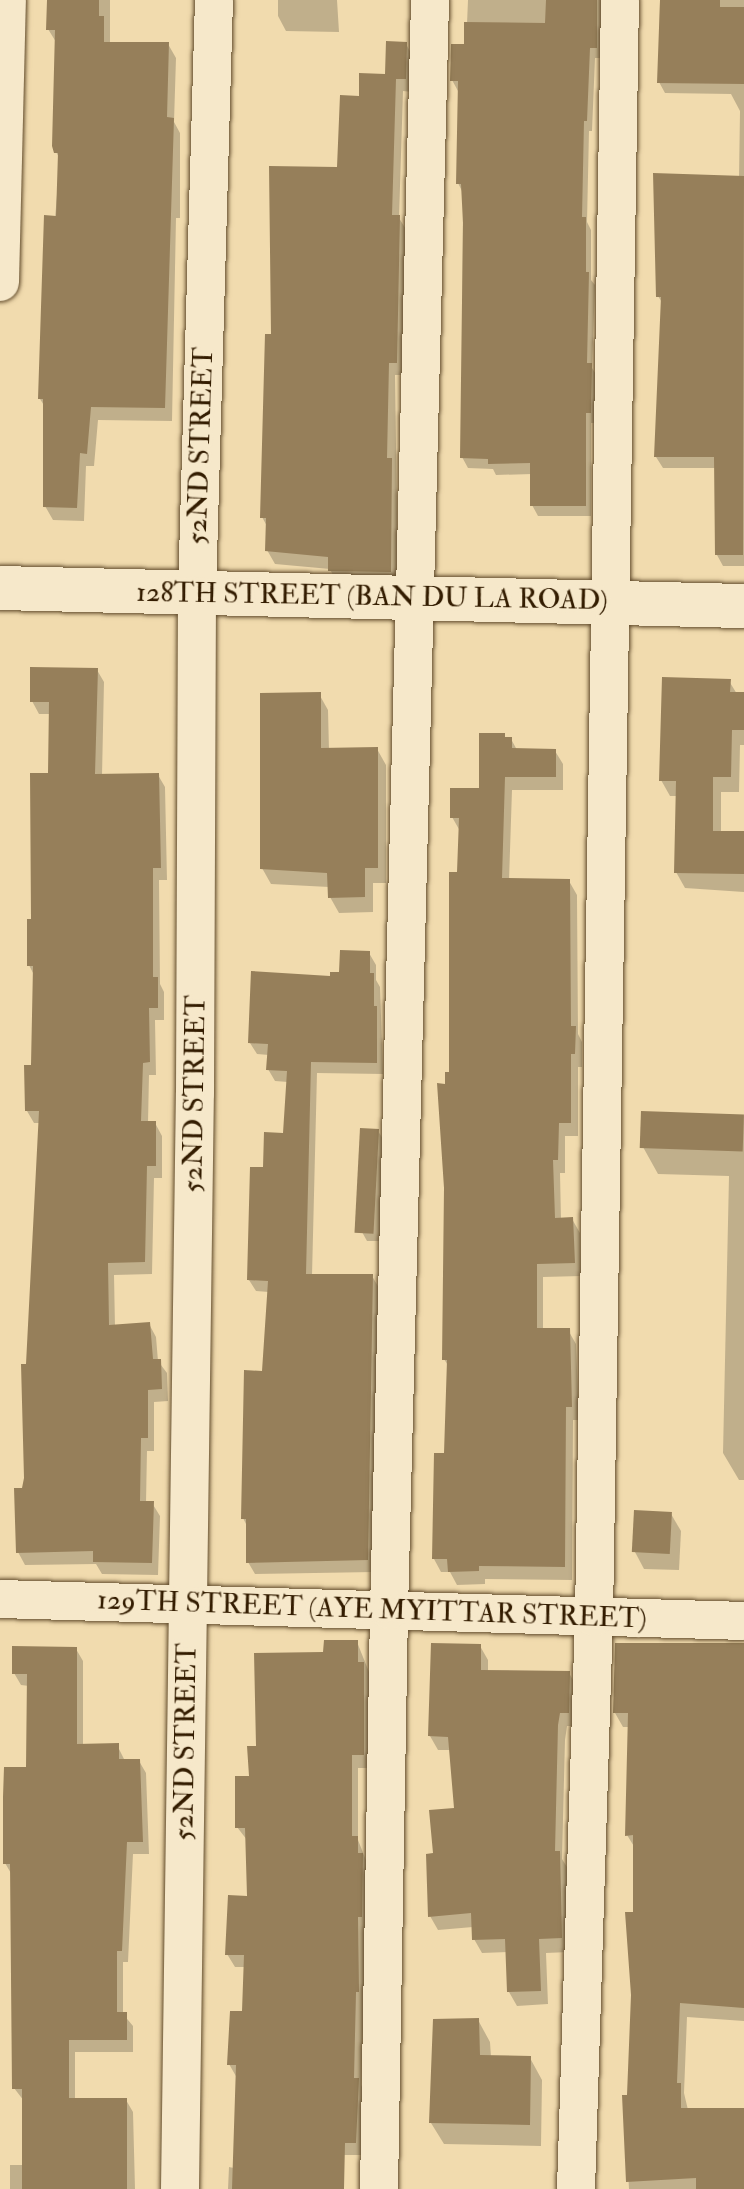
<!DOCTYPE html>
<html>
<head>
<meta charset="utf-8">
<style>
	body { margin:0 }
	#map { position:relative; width:744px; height:2189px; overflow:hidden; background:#f1dbae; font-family:"IM FELL Double Pica",serif }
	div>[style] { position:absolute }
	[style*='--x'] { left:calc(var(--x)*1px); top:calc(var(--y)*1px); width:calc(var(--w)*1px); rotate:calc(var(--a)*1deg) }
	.shadow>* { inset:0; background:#0003 }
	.building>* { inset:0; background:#967f5a; transform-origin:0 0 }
	.roads { filter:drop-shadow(0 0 2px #624c2c) drop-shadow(0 0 2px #624c2c) }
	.minor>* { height:38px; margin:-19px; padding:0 19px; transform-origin:19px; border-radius:19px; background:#f6e8ca }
	.tertiary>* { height:44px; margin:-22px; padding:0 22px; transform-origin:22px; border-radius:22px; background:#f6e8ca }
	span { translate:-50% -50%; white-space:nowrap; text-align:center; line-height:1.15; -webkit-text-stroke:7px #f6e8ca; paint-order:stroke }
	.street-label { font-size:28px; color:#331c00 }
</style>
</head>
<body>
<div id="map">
	<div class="shadow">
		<i style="clip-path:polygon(50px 0,110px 0,110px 44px,168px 44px,176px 58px,174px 122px,180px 133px,180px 218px,176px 218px,172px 421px,98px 420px,94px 466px,86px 466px,84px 521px,53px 520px,45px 506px,45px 407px,40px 399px,60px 159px,56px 152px,56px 42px,48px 29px)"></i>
		<i style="clip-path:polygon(278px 0,337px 0,339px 32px,286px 31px,278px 16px)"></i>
		<i style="clip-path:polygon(468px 0,602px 0,602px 58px,595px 58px,592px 131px,589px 131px,587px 222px,591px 230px,591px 280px,595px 285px,592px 368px,597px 376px,597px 423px,591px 423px,591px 516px,538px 516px,532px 505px,532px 474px,496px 475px,493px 469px,468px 468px,462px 457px,463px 193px,458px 183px,458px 91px,452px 80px,466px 47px)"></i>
		<i style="clip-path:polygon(660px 0,744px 0,744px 566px,723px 566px,717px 555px,717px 468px,663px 468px,656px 457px,663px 304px,658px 296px,739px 178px,740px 111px,731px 94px,665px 93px,659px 82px)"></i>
		<i style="clip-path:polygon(406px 44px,413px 57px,412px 92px,403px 91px,399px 218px,407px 231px,404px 375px,395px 375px,398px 585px,337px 584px,330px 569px,275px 564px,267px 550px,268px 528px,262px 517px,273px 336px,339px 169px,361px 98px,387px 76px)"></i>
		<i style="clip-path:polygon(97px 670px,104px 682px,102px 776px,158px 775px,165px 787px,167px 880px,159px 880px,160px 984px,164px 992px,164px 1020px,155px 1020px,156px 1075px,149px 1075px,148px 1123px,155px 1123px,162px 1136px,162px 1178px,154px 1178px,152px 1274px,114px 1275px,115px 1327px,149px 1324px,156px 1337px,158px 1361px,167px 1373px,168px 1401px,154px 1402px,154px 1451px,147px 1451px,146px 1503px,152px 1503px,160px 1516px,158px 1575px,102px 1574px,96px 1564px,25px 1565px,18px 1552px,26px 1478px,28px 1366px,40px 1123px,34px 1123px,27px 1111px,33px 1067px,34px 975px,29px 965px,50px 776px,51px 714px,39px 714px,32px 701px)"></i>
		<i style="clip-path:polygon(729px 681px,737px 694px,744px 694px,744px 745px,740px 745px,739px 792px,721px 792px,721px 833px,744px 833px,744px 892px,685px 888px,676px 872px,678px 796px,670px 796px,661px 780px)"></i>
		<i style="clip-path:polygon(319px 694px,328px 710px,329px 750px,377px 749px,386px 765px,386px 883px,373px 883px,373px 912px,339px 913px,330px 897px,329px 887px,271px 884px,262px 868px)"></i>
		<i style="clip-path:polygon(506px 739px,511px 739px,517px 750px,555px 751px,563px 764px,563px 790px,512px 790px,509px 881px,569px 881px,577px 895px,578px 1034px,582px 1042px,582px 1067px,578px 1067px,578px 1136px,565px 1136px,565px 1173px,560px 1173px,561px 1220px,572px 1219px,580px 1233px,581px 1276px,543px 1277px,543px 1330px,568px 1330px,576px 1344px,579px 1420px,573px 1420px,572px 1580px,485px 1579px,485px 1584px,457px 1585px,450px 1572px,441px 1572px,434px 1559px,446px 1455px,449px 1367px,444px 1359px,447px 1086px,451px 1074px,460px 831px,452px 817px,481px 790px)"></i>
		<i style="clip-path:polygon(369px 953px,376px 965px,376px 980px,380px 987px,383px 1074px,317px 1073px,312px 1276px,372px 1276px,379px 1288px,374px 1572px,255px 1574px,248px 1562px,248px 1528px,243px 1518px,264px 1373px,269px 1292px,256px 1291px,249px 1280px,265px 1169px,284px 1135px,288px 1082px,275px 1081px,268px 1069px,269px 1055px,257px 1054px,250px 1043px)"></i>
		<i style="clip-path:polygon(744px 1116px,744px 1480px,739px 1480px,723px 1453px,729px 1176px,658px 1174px,643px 1147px)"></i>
		<i style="clip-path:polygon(378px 1131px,383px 1139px,380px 1241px,367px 1241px,362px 1232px)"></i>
		<i style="clip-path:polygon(671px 1514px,681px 1531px,679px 1570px,644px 1569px,635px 1552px)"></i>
		<i style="clip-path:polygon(357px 1642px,371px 1677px,371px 1768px,358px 1768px,358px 1840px,369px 1868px,361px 2085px,365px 2093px,362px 2155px,337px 2155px,337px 2189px,228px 2189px,229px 2167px,234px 2168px,237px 2078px,229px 2064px,244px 2013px,246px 1967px,235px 1967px,227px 1954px,249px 1898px,247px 1840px,237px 1827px,258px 1748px,325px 1654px)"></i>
		<i style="clip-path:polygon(744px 1645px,744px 2021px,687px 2017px,684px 2093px,688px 2110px,744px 2110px,744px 2189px,629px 2189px,624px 2097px,629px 2097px,635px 1848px,627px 1835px,630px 1727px,623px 1727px,615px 1713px)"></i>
		<i style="clip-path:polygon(480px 1646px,488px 1660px,488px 1672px,569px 1673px,577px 1687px,576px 1726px,567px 1726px,565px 1740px,562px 1859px,567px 1867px,569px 1952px,546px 1953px,548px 2004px,517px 2006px,509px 1992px,508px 1952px,482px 1953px,474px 1939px,473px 1927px,438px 1930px,430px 1916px,435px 1855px,456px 1810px,451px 1750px,438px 1750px,430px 1736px)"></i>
		<i style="clip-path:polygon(76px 1649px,83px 1661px,83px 1746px,117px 1745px,125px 1761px,139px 1761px,146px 1773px,149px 1854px,133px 1854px,128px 1962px,123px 1962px,123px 2014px,133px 2026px,133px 2052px,75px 2052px,75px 2100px,126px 2100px,133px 2112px,135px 2189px,10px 2189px,10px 2165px,24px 2165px,24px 2101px,14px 2088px,12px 1875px,5px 1863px,28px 1769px,29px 1686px,21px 1685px,14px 1673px)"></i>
		<i style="clip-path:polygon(478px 2020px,490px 2042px,491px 2057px,530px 2058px,542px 2080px,541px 2146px,444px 2144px,431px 2123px)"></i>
	</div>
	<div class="building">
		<i style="clip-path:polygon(47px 0,99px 0,99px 16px,104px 16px,104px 42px,169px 42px,167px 117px,174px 118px,165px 408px,91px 407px,87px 454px,80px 453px,77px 508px,43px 507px,43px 399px,38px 399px,44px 215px,56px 216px,58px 153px,54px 153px,52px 146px,55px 30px,46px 30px)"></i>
		<i style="clip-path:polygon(546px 0,597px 0,597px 48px,590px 48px,587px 121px,584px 121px,582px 217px,586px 217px,586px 272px,589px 272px,587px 363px,592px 363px,591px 413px,586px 413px,586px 506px,530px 506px,530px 463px,488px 464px,488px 459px,460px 458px,463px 223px,461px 184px,456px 184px,458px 81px,450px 81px,451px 44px,464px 44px,464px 22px,545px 23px)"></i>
		<i style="clip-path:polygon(660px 0,720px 0,720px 7px,744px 7px,744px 84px,657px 83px)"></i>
		<i style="clip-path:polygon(386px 41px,407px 42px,406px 79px,396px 79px,392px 215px,400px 215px,397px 363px,389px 363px,387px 458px,392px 458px,391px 572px,328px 571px,328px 557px,265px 551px,266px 518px,260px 518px,265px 334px,271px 334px,269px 166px,337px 167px,340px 95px,359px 96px,359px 73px,385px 74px)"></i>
		<i style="clip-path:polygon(653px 173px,744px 176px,743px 555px,715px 555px,714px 457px,654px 457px,661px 297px,656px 297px)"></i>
		<i style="clip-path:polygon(30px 667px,98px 668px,95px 774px,159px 773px,161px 868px,153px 868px,153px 977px,158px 977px,158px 1008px,149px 1008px,150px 1062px,143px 1063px,141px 1121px,156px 1121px,156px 1166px,147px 1166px,145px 1262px,108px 1263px,109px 1325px,150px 1322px,153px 1359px,161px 1359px,162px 1389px,148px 1390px,148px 1438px,141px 1438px,140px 1501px,154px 1501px,152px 1563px,93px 1562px,93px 1551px,16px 1553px,14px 1488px,22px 1488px,24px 1478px,21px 1364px,26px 1364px,39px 1111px,25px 1111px,24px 1065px,31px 1065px,33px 966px,27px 966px,27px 919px,31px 919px,30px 773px,48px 773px,49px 702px,30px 702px)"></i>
		<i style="clip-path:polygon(662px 677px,731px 679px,730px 692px,744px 692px,744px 730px,732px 730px,731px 777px,713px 777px,713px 831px,744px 831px,744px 874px,674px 873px,676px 781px,659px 781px)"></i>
		<i style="clip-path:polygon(321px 692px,321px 748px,378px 747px,378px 868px,365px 868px,365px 897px,328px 898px,327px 873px,260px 869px,260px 693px)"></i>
		<i style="clip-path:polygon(479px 733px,505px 733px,505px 737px,512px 737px,512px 748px,556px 749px,556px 777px,505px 777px,502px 878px,570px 879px,571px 1026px,576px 1026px,575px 1054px,571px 1054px,571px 1123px,559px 1123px,558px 1160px,553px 1160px,555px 1218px,573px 1217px,575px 1263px,537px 1264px,537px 1328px,570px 1328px,572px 1407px,566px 1407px,565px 1567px,479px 1566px,479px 1571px,448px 1572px,447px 1559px,432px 1559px,434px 1453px,444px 1453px,447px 1360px,442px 1360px,444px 1188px,437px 1083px,445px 1084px,445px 1072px,449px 1072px,449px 872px,457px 872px,459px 818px,450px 818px,450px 788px,479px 788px)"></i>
		<i style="clip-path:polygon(340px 950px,370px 951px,370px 973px,374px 973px,374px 1006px,377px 1006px,377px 1063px,311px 1062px,306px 1274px,373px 1274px,368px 1560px,246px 1563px,246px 1519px,241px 1519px,244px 1370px,262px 1371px,268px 1281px,247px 1280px,250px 1167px,263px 1167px,264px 1132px,283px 1133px,287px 1071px,266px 1070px,268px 1044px,248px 1043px,251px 971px,330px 976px,330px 972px,339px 972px)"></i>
		<i style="left:641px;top:1111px;width:103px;height:37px;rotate:2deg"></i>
		<i style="left:360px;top:1128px;width:19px;height:105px;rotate:3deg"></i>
		<i style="left:634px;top:1510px;width:38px;height:42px;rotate:3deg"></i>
		<i style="clip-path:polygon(324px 1640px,358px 1640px,358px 1662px,364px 1662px,364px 1755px,352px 1755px,352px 1836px,358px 1836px,358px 1853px,363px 1853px,362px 1917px,358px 1917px,359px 1992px,356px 1992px,354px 2078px,359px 2078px,356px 2143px,345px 2143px,344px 2189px,232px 2189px,236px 2065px,227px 2065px,230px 2011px,242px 2011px,244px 1955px,225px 1955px,228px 1895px,247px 1896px,245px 1828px,235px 1828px,235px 1776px,249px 1776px,247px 1746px,256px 1746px,254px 1653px,323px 1652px)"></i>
		<i style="clip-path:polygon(431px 1643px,481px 1644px,481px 1670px,570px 1671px,569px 1713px,560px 1713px,558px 1725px,555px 1851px,560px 1851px,562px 1938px,539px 1939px,541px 1991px,507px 1992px,505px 1939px,472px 1940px,471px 1913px,428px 1917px,426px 1854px,433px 1853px,429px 1810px,454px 1808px,448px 1737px,428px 1736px)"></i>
		<i style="clip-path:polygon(615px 1643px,744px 1643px,744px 2008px,680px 2003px,677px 2083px,681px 2083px,681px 2108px,744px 2108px,744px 2189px,696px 2189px,696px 2178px,626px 2182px,622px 2095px,627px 2095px,631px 1995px,625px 1912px,633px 1912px,633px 1835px,625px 1836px,628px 1713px,613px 1713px)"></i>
		<i style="clip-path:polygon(12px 1646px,77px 1647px,77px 1744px,119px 1743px,119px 1759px,140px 1759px,143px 1842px,127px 1842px,122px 1951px,117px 1951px,117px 2012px,127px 2012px,127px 2040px,69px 2040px,69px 2098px,127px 2098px,127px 2189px,22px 2189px,22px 2089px,12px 2089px,10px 1864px,3px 1864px,3px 1797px,4px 1767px,26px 1767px,27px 1674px,12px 1674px)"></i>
		<i style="clip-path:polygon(479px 2018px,480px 2055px,531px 2056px,530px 2125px,429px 2123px,433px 2019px)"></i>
	</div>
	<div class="roads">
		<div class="minor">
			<i style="--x:0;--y:282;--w:282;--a:-88.6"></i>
			<i style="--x:0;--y:1599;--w:744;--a:1.69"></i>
			<i style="--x:180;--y:2189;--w:1096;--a:-89.22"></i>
			<i style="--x:195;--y:1093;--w:500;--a:-89.77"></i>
			<i style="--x:197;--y:593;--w:593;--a:-88.36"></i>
			<i style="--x:379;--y:2189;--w:579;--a:-89.01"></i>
			<i style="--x:389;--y:1610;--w:1611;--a:-88.54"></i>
			<i style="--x:576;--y:2189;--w:572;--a:-88.2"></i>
			<i style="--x:594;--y:1617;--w:1617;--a:-89.08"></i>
		</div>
		<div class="tertiary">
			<i style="--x:0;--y:588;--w:744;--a:1.39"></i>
		</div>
	</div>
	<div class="street-label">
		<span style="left:201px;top:446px;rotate:-88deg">52ND STREET</span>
		<span style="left:372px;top:597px;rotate:1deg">128TH STREET (BAN DU LA ROAD)</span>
		<span style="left:195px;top:1094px;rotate:-89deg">52ND STREET</span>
		<span style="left:372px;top:1610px;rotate:2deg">129TH STREET (AYE MYITTAR STREET)</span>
		<span style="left:186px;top:1742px;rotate:-89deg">52ND STREET</span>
	</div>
</div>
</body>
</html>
